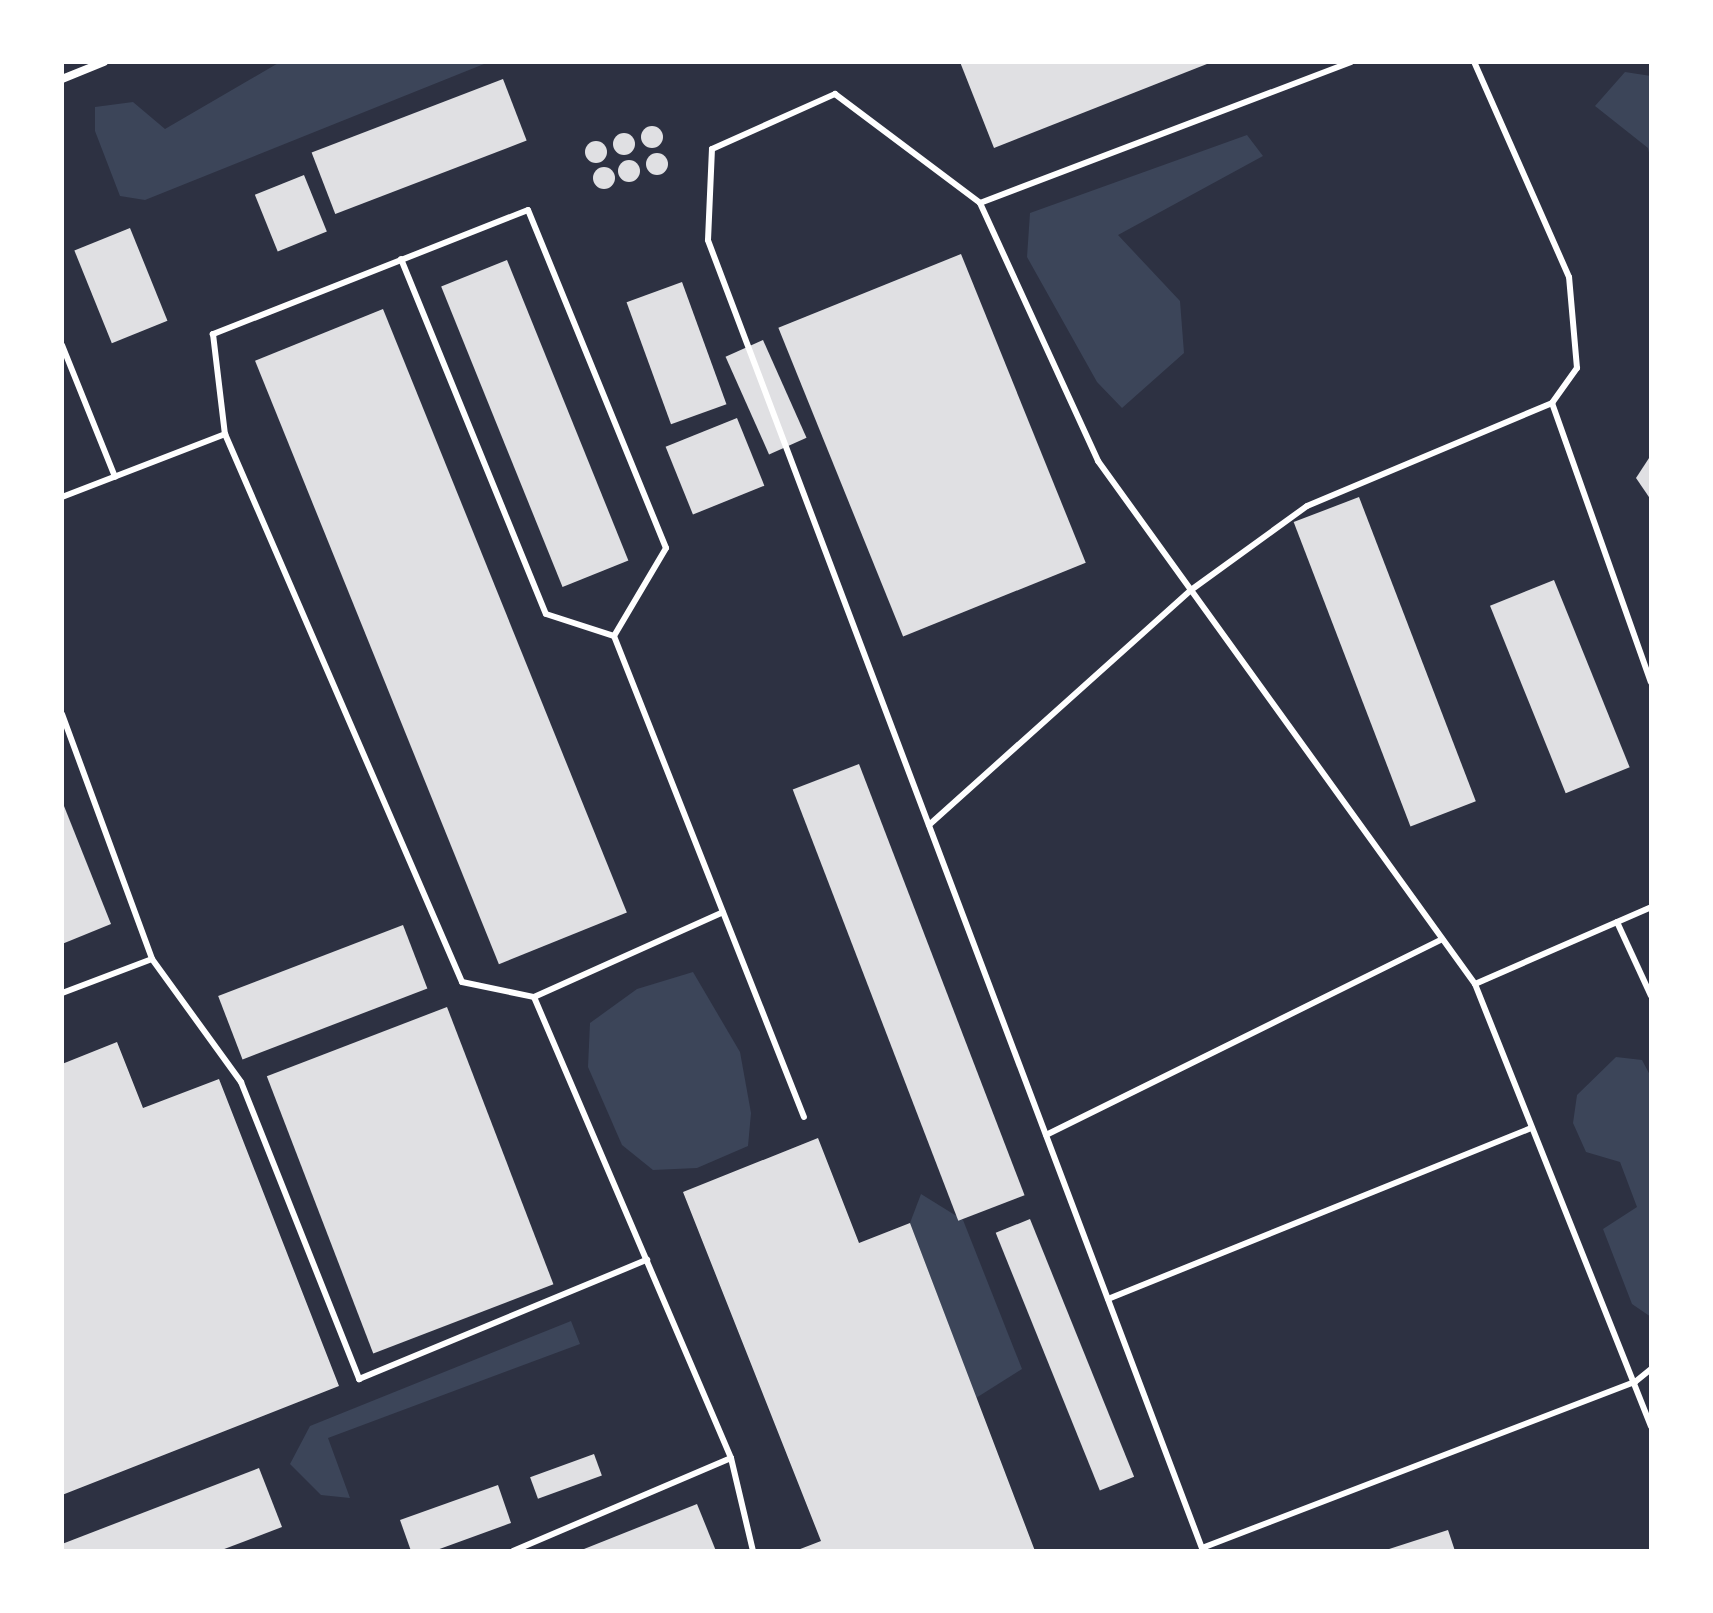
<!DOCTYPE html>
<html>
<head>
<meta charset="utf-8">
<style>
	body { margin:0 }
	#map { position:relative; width:1713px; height:1613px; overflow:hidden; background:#2d3142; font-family:Ubuntu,sans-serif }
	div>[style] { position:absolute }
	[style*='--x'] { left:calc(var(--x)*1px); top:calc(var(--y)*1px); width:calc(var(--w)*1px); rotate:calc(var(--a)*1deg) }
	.green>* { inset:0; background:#3c4559 }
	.building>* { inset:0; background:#e0e0e3; transform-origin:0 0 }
	.round { border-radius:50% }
	.service>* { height:6px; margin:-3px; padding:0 3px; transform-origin:3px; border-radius:3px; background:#fff }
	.minor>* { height:8px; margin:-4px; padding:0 4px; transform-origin:4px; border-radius:4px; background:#fff }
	span { translate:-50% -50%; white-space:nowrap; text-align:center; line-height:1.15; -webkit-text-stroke:8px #fff; paint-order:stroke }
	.frame { position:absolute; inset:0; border:64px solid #fff; pointer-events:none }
</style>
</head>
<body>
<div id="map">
	<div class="green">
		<i style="clip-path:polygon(280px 62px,489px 62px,145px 200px,120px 196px,95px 131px,95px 107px,133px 102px,165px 129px)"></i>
		<i style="clip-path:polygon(1625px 72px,1651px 76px,1651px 162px,1648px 148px,1595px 106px)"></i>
		<i style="clip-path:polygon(1247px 135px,1263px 156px,1118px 235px,1180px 301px,1184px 353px,1122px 408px,1097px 382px,1027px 257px,1030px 213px)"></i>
		<i style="clip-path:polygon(693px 972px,740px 1052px,751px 1113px,748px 1146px,697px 1168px,653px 1170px,622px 1145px,588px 1067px,590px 1023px,637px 989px)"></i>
		<i style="clip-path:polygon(1616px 1057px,1642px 1060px,1651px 1077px,1651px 1317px,1632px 1304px,1603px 1229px,1637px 1207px,1620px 1162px,1586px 1152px,1573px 1123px,1577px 1095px)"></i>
		<i style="clip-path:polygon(921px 1194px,963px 1220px,1022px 1369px,976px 1398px,910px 1223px)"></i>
		<i style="clip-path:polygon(571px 1321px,580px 1344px,328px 1438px,350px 1498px,321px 1495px,290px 1464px,310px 1426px)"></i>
	</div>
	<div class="building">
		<i style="clip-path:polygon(960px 62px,1212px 62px,994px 148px)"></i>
		<i style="left:503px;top:79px;width:66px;height:205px;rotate:69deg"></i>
		<i class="round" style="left:641px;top:126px;width:22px;height:22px"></i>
		<i class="round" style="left:613px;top:133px;width:22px;height:22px"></i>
		<i class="round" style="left:585px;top:141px;width:22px;height:22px"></i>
		<i class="round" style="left:646px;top:153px;width:22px;height:22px"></i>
		<i class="round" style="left:618px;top:160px;width:22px;height:22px"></i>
		<i class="round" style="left:593px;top:167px;width:22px;height:22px"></i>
		<i style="left:304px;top:175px;width:61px;height:53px;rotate:68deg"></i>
		<i style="left:130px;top:228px;width:100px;height:60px;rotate:68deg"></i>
		<i style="left:961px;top:254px;width:333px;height:197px;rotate:68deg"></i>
		<i style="left:507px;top:260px;width:324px;height:71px;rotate:68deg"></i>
		<i style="left:682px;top:282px;width:130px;height:59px;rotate:70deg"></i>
		<i style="left:383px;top:309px;width:651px;height:138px;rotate:68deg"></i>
		<i style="left:763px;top:340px;width:107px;height:41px;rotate:66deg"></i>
		<i style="left:737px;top:418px;width:73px;height:77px;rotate:68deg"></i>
		<i style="clip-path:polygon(1651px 455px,1651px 500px,1636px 478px)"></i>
		<i style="left:1359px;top:497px;width:326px;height:70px;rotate:69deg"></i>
		<i style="left:1554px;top:580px;width:202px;height:69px;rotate:68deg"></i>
		<i style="left:859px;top:764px;width:462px;height:71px;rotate:69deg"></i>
		<i style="clip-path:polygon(62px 801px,111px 924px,62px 944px)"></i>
		<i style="left:403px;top:925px;width:68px;height:198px;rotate:69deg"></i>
		<i style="left:447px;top:1007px;width:297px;height:193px;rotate:69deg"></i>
		<i style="clip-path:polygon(117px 1042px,143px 1108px,219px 1079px,339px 1386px,62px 1495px,62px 1064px)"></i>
		<i style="clip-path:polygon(818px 1138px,859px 1243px,910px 1223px,1035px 1551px,795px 1551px,821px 1541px,683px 1192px)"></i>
		<i style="left:1030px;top:1219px;width:278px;height:37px;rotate:68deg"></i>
		<i style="left:594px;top:1454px;width:23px;height:68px;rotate:70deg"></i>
		<i style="clip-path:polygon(259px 1468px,282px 1527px,219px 1551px,62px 1551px,62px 1544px)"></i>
		<i style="clip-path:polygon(498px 1485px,511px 1523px,434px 1551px,411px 1551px,400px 1520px)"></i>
		<i style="clip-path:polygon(697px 1504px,716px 1551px,579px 1551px)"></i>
		<i style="clip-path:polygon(1448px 1530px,1455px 1551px,1386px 1551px,1386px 1550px)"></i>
	</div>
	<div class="service">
		<i style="--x:980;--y:203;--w:397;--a:-20.8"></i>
		<i style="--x:401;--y:259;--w:383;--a:67.8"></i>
		<i style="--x:546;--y:614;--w:71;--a:17.9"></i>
		<i style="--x:614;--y:636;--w:517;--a:68.45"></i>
		<i style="--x:62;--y:345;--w:142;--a:68.1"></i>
		<i style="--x:1552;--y:403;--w:296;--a:70.5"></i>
		<i style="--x:62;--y:497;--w:175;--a:-21.1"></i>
		<i style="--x:614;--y:636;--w:102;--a:-59.4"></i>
		<i style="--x:666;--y:548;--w:365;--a:-112.2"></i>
		<i style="--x:528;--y:210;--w:339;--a:158.5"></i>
		<i style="--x:213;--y:334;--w:101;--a:83.2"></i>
		<i style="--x:225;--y:434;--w:597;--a:66.61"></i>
		<i style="--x:462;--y:982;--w:74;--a:11.8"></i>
		<i style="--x:534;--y:997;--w:207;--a:-24.2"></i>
		<i style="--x:62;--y:714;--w:261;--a:69.8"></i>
		<i style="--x:152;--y:959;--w:96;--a:159.3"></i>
		<i style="--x:929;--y:825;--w:352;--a:-41.9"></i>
		<i style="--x:1191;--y:590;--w:143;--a:-35.9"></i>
		<i style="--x:1307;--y:506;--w:266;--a:-22.8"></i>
		<i style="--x:1552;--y:403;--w:43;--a:-54.5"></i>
		<i style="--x:1577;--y:368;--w:91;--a:-95"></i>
		<i style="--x:1569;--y:277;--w:235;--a:-113.8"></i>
		<i style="--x:1617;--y:922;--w:81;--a:65.3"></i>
		<i style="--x:152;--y:959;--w:152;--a:54.1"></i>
		<i style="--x:241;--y:1082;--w:320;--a:68.3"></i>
		<i style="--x:359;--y:1379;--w:312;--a:-22.5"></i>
		<i style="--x:1475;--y:984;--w:192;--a:-23.6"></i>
		<i style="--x:534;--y:997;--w:501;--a:66.86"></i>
		<i style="--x:731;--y:1458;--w:96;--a:76.7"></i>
		<i style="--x:1046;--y:1135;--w:442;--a:-26.3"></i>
		<i style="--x:1108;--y:1299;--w:457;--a:-22"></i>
		<i style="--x:1202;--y:1548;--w:464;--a:-21"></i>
		<i style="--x:1635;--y:1382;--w:21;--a:-39"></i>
		<i style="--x:513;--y:1551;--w:237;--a:-23.1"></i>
		<i style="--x:1203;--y:1551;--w:1401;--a:-110.69"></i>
		<i style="--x:708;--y:240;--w:91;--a:-87.5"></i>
		<i style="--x:712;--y:149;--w:135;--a:-24.1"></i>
		<i style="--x:835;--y:94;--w:181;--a:36.9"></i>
		<i style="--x:980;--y:203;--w:284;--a:65.4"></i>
		<i style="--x:1098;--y:461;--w:645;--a:54.21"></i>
		<i style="--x:1475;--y:984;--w:476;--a:68.3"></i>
	</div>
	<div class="minor">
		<i style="--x:62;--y:79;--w:45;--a:-22"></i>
	</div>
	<div class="frame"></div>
</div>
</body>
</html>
